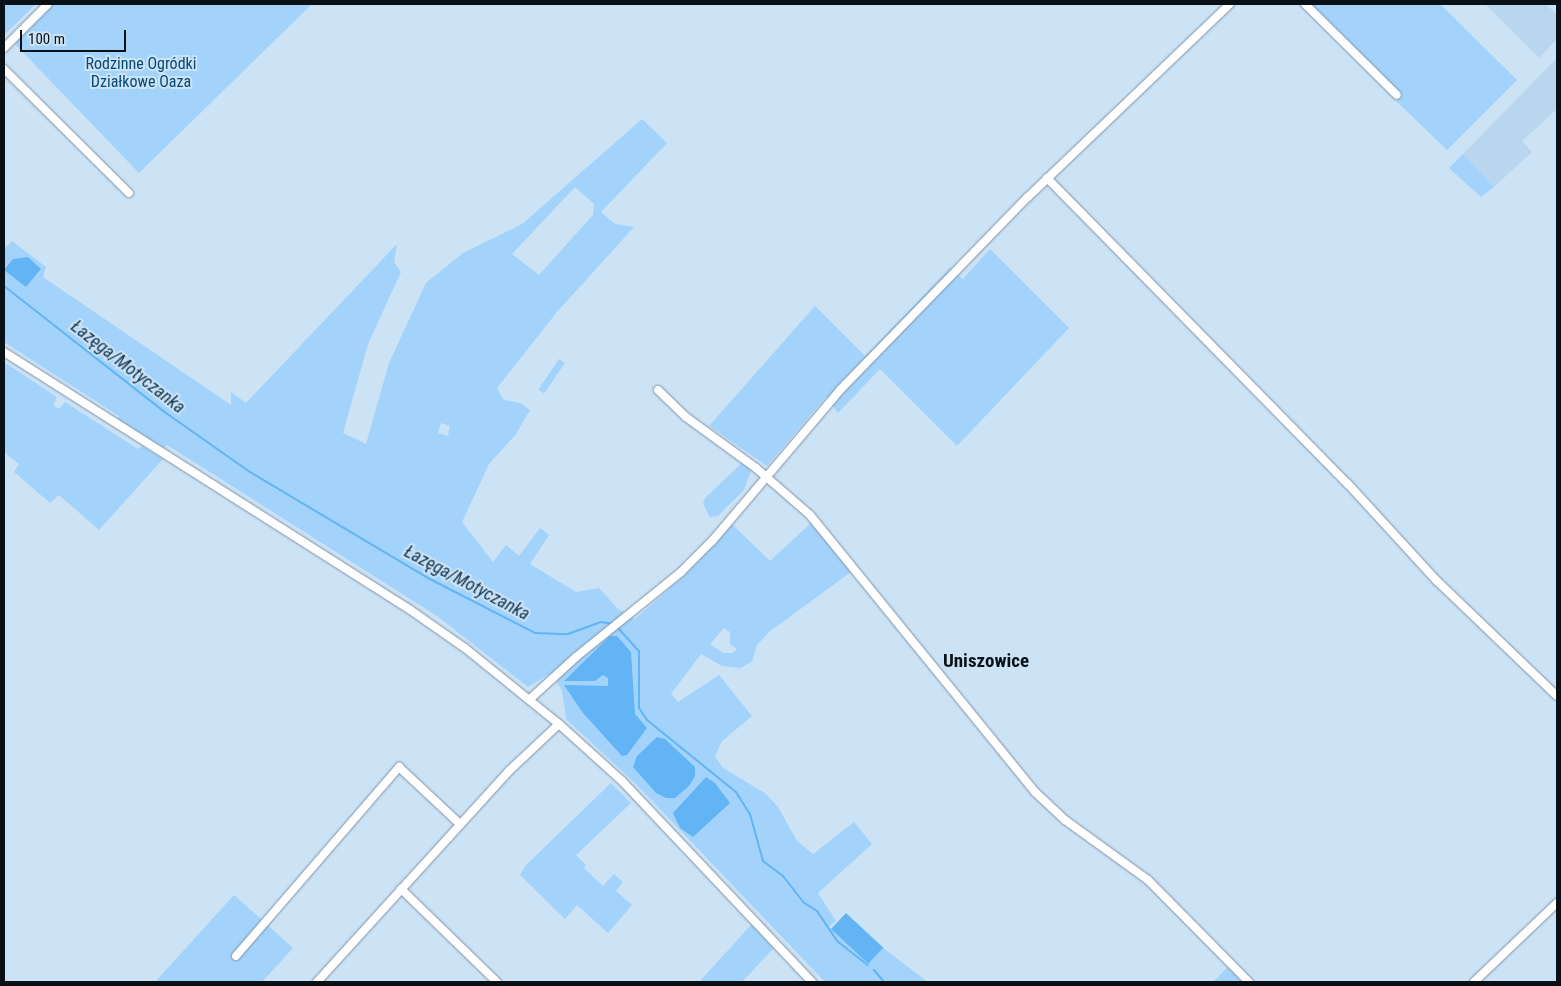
<!DOCTYPE html>
<html>
<head>
<meta charset="utf-8">
<style>
	body { margin:0 }
	#map { position:relative; width:1561px; height:986px; overflow:hidden; background:#cce2f5; font-family:"Roboto Condensed",sans-serif }
	div>[style] { position:absolute }
	[style*='--x'] { left:calc(var(--x)*1px); top:calc(var(--y)*1px); width:calc(var(--w)*1px); rotate:calc(var(--a)*1deg) }
	.built>* { inset:0; background:#bad6ee }
	.green>* { inset:0; background:#a3d3fb; transform-origin:0 0 }
	.water>* { inset:0; background:#62b4f5; transform-origin:0 0 }
	.stream>* { height:2px; margin:-1px; padding:0 1px; transform-origin:1px; border-radius:1px; background:#62b4f5 }
	.roads { filter:drop-shadow(0 0 1px #8094a6) drop-shadow(0 0 1px #8094a6) }
	.minor>* { height:8px; margin:-4px; padding:0 4px; transform-origin:4px; border-radius:4px; background:#fff }
	span { translate:-50% -50%; white-space:nowrap; text-align:center; line-height:1.15; -webkit-text-stroke:4px #cce2f5; paint-order:stroke }
	.park-label { font-size:16px; color:#074973 }
	.water-label { font-size:18px; color:#143751; font-style:italic }
	.quarter-label { font-size:19px; color:#091117; font-weight:700 }
	.frame { position:absolute; inset:0; border:5px solid #091117; pointer-events:none }
	.scale { position:absolute; left:20px; top:30px; width:106px; height:22px; box-sizing:border-box; border:2px solid #091117; border-top:0; padding-left:6px; font-size:15px; line-height:18px; white-space:nowrap; color:#091117; -webkit-text-stroke:4px #cce2f5; paint-order:stroke }
</style>
</head>
<body>
<div id="map">
	<div class="built">
		<i style="clip-path:polygon(1485px 4px,1546px 4px,1557px 15px,1557px 39px,1539px 58px)"></i>
		<i style="clip-path:polygon(1557px 58px,1557px 109px,1522px 141px,1532px 152px,1494px 187px,1463px 154px)"></i>
	</div>
	<div class="green">
		<i style="clip-path:polygon(4px 4px,36px 4px,4px 35px)"></i>
		<i style="clip-path:polygon(54px 4px,312px 4px,139px 173px,14px 43px)"></i>
		<i style="clip-path:polygon(1310px 4px,1440px 4px,1517px 80px,1447px 150px,1393px 98px,1398px 92px)"></i>
		<i style="clip-path:polygon(evenodd,642px 119px,667px 143px,601px 212px,615px 224px,634px 227px,557px 312px,497px 388px,504px 400px,520px 403px,530px 410px,516px 434px,489px 464px,462px 522px,493px 562px,506px 545px,519px 556px,540px 528px,549px 535px,530px 564px,576px 592px,599px 588px,617px 608px,635px 619px,686px 574px,732px 524px,770px 561px,811px 523px,851px 572px,769px 632px,757px 645px,752px 661px,741px 668px,722px 666px,701px 654px,671px 694px,678px 702px,719px 675px,752px 716px,722px 741px,715px 756px,723px 768px,765px 793px,778px 807px,797px 841px,813px 854px,854px 822px,872px 844px,818px 893px,836px 921px,829px 927px,868px 963px,883px 948px,928px 982px,825px 982px,636px 784px,566px 719px,562px 690px,551px 673px,528px 687px,437px 616px,167px 445px,163px 448px,118px 419px,119px 416px,4px 342px,4px 249px,12px 241px,46px 267px,43px 277px,231px 405px,231px 392px,246px 403px,397px 244px,394px 262px,401px 272px,368px 344px,343px 433px,366px 444px,389px 363px,426px 283px,463px 253px,522px 224px,642px 119px,575px 187px,594px 204px,593px 215px,539px 275px,512px 254px,575px 187px,642px 119px,441px 423px,450px 426px,448px 436px,438px 433px,441px 423px,642px 119px,724px 628px,730px 632px,730px 644px,737px 649px,733px 653px,723px 653px,710px 644px,724px 628px)"></i>
		<i style="clip-path:polygon(1463px 154px,1494px 187px,1481px 197px,1449px 168px)"></i>
		<i style="clip-path:polygon(990px 249px,1069px 328px,957px 446px,880px 369px,838px 413px,826px 397px,767px 466px,709px 426px,815px 306px,865px 356px,950px 268px,963px 279px)"></i>
		<i style="left:559px;top:359px;width:7px;height:37px;rotate:34deg"></i>
		<i style="clip-path:polygon(4px 362px,57px 397px,53px 405px,59px 409px,65px 402px,138px 449px,142px 446px,163px 459px,99px 530px,59px 495px,50px 503px,14px 472px,19px 464px,4px 452px)"></i>
		<i style="clip-path:polygon(744px 461px,752px 468px,744px 490px,718px 516px,710px 517px,703px 504px,705px 498px)"></i>
		<i style="clip-path:polygon(611px 783px,631px 803px,576px 855px,586px 865px,584px 868px,603px 886px,614px 874px,623px 882px,616px 891px,632px 905px,608px 933px,577px 905px,565px 919px,520px 875px,526px 865px)"></i>
		<i style="clip-path:polygon(234px 895px,293px 948px,262px 982px,155px 982px)"></i>
		<i style="clip-path:polygon(752px 924px,774px 948px,768px 954px,742px 982px,699px 982px)"></i>
		<i style="clip-path:polygon(1228px 967px,1243px 982px,1213px 982px)"></i>
	</div>
	<div class="water">
		<i style="clip-path:polygon(28px 257px,41px 269px,26px 287px,4px 270px,13px 259px)"></i>
		<i style="clip-path:polygon(610px 636px,617px 636px,631px 652px,635px 714px,647px 728px,627px 755px,622px 756px,583px 713px,564px 685px,608px 686px,608px 678px,603px 675px,595px 681px,564px 681px)"></i>
		<i style="clip-path:polygon(657px 737px,665px 739px,695px 767px,695px 776px,689px 786px,675px 798px,666px 798px,656px 793px,633px 767px,637px 756px)"></i>
		<i style="clip-path:polygon(706px 777px,715px 783px,730px 803px,693px 837px,680px 828px,673px 813px)"></i>
		<i style="left:846px;top:913px;width:51px;height:22px;rotate:43deg"></i>
	</div>
	<div class="stream">
		<i style="--x:4;--y:286;--w:206;--a:38.1"></i>
		<i style="--x:166;--y:413;--w:103;--a:35.1"></i>
		<i style="--x:250;--y:472;--w:205;--a:30.8"></i>
		<i style="--x:426;--y:577;--w:123;--a:27.2"></i>
		<i style="--x:535;--y:633;--w:33;--a:2"></i>
		<i style="--x:568;--y:634;--w:35;--a:-20"></i>
		<i style="--x:601;--y:622;--w:13;--a:9"></i>
		<i style="--x:618;--y:628;--w:31;--a:48"></i>
		<i style="--x:639;--y:651;--w:57;--a:90"></i>
		<i style="--x:639;--y:708;--w:14;--a:56"></i>
		<i style="--x:647;--y:720;--w:114;--a:39"></i>
		<i style="--x:736;--y:792;--w:26;--a:58"></i>
		<i style="--x:750;--y:814;--w:49;--a:74.5"></i>
		<i style="--x:763;--y:861;--w:25;--a:37"></i>
		<i style="--x:783;--y:876;--w:33;--a:52"></i>
		<i style="--x:803;--y:902;--w:17;--a:33"></i>
		<i style="--x:817;--y:911;--w:36;--a:56"></i>
		<i style="--x:837;--y:941;--w:39;--a:38"></i>
		<i style="--x:874;--y:970;--w:16;--a:50"></i>
	</div>
	<div class="roads">
		<div class="minor">
			<i style="--x:1305;--y:4;--w:129;--a:44.7"></i>
			<i style="--x:4;--y:48;--w:62;--a:-45"></i>
			<i style="--x:4;--y:69;--w:176;--a:44.8"></i>
			<i style="--x:1047;--y:178;--w:429;--a:45.5"></i>
			<i style="--x:1348;--y:484;--w:132;--a:47.5"></i>
			<i style="--x:1437;--y:581;--w:166;--a:43.8"></i>
			<i style="--x:4;--y:352;--w:480;--a:32.4"></i>
			<i style="--x:409;--y:609;--w:68;--a:34.9"></i>
			<i style="--x:465;--y:648;--w:121;--a:39"></i>
			<i style="--x:559;--y:724;--w:85;--a:42.1"></i>
			<i style="--x:622;--y:781;--w:277;--a:46.6"></i>
			<i style="--x:658;--y:390;--w:39;--a:44"></i>
			<i style="--x:686;--y:417;--w:87;--a:36.1"></i>
			<i style="--x:756;--y:468;--w:72;--a:41"></i>
			<i style="--x:810;--y:515;--w:357;--a:50.9"></i>
			<i style="--x:1035;--y:792;--w:41;--a:43"></i>
			<i style="--x:1065;--y:820;--w:102;--a:35.9"></i>
			<i style="--x:1148;--y:880;--w:144;--a:45.3"></i>
			<i style="--x:530;--y:699;--w:62;--a:-42.4"></i>
			<i style="--x:576;--y:657;--w:135;--a:-39"></i>
			<i style="--x:681;--y:572;--w:45;--a:-45"></i>
			<i style="--x:713;--y:540;--w:197;--a:-49.7"></i>
			<i style="--x:840;--y:390;--w:269;--a:-45.8"></i>
			<i style="--x:1028;--y:197;--w:279;--a:-43.7"></i>
			<i style="--x:401;--y:889;--w:134;--a:44.1"></i>
			<i style="--x:236;--y:956;--w:250;--a:-49.2"></i>
			<i style="--x:399;--y:767;--w:83;--a:43.1"></i>
			<i style="--x:317;--y:982;--w:287;--a:-47.7"></i>
			<i style="--x:510;--y:770;--w:67;--a:-43.2"></i>
			<i style="--x:1474;--y:982;--w:115;--a:-43.6"></i>
		</div>
	</div>
	<div class="park-label">
		<span style="left:141px;top:73px">Rodzinne Ogródki<br>Działkowe Oaza</span>
	</div>
	<div class="water-label">
		<span style="left:128px;top:367px;rotate:38deg">Łazęga/Motyczanka</span>
		<span style="left:467px;top:583px;rotate:28deg">Łazęga/Motyczanka</span>
	</div>
	<div class="quarter-label">
		<span style="left:986px;top:661px">Uniszowice</span>
	</div>
	<div class="frame"></div>
	<div class="scale">100 m</div>
</div>
</body>
</html>
